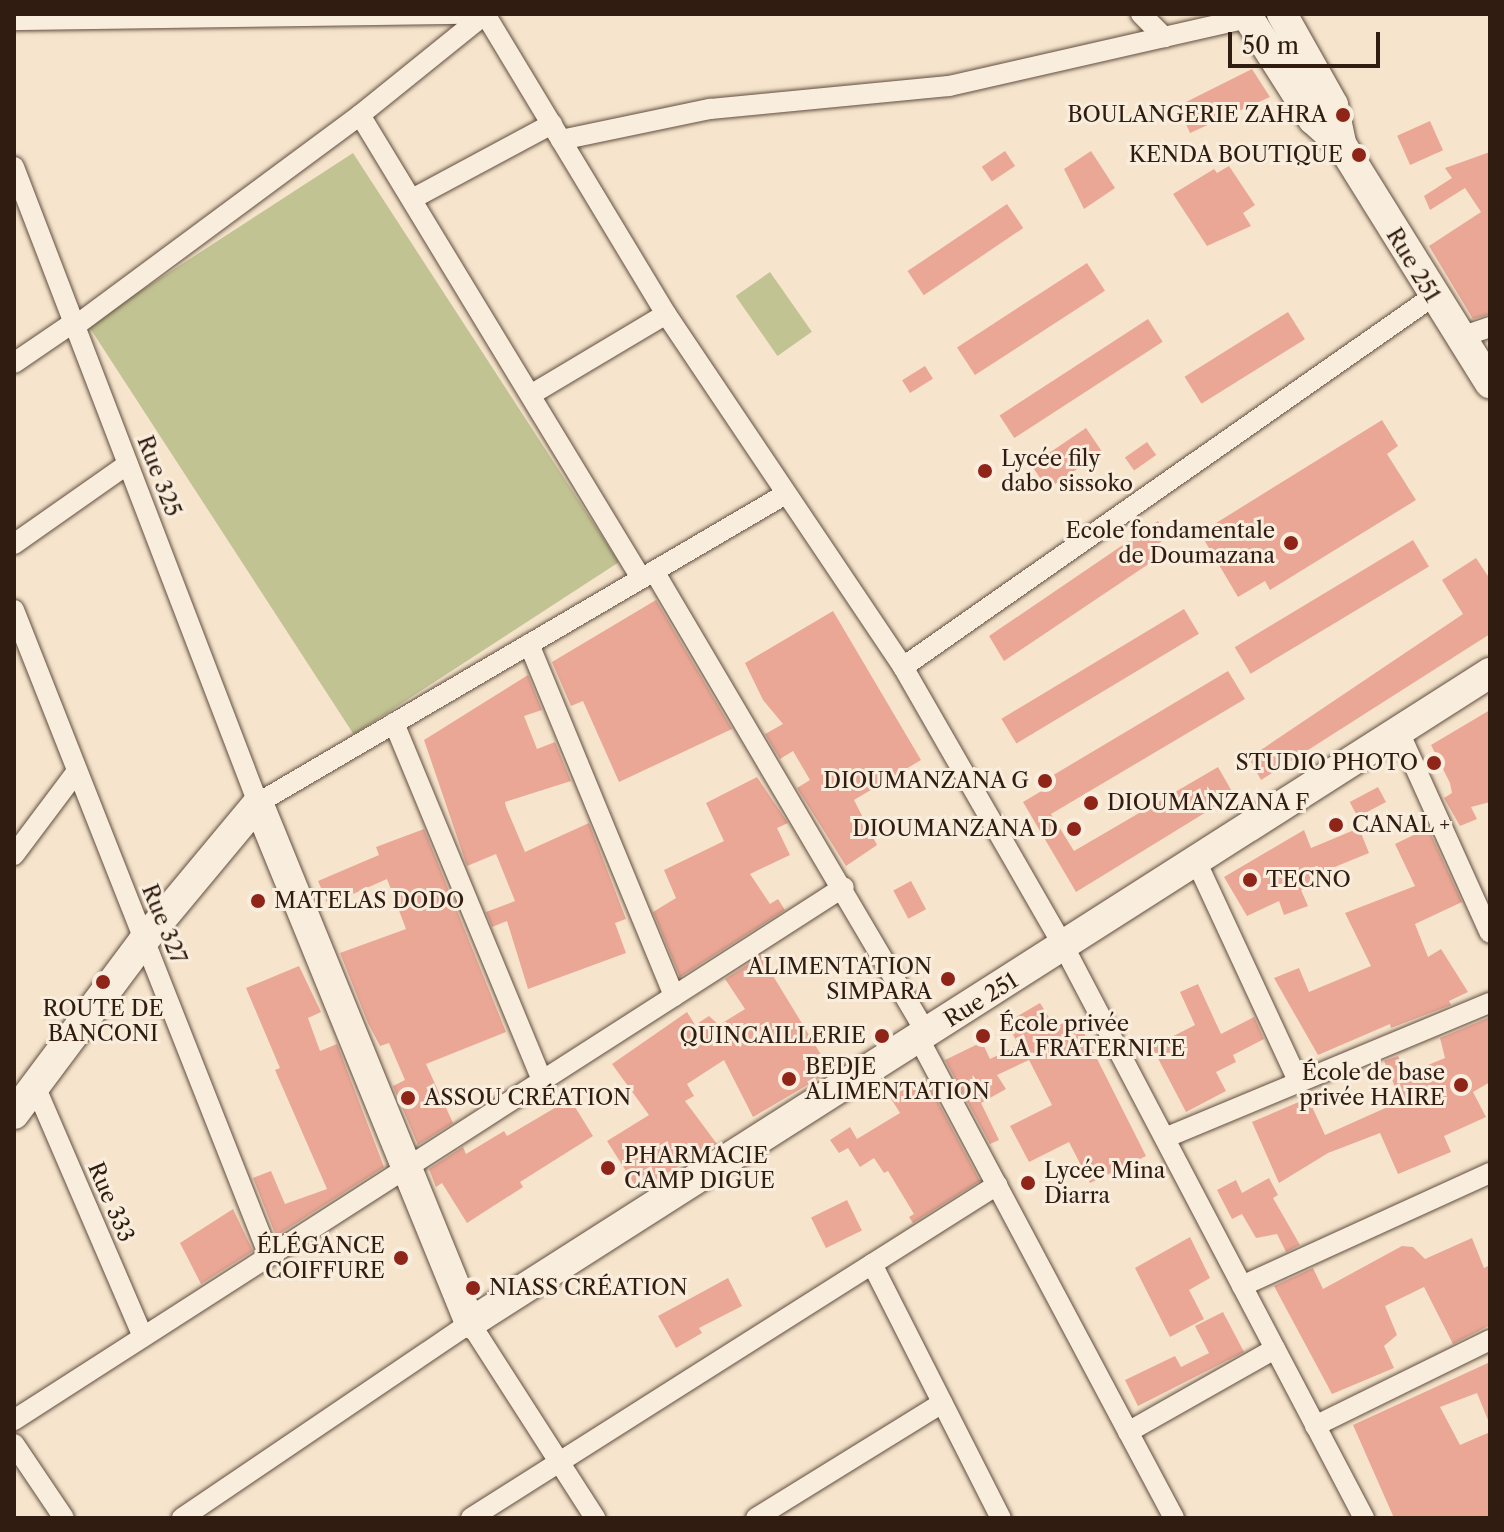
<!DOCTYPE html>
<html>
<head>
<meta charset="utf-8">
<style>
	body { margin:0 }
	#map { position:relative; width:1504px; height:1532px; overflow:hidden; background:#f6e5cc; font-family:"Libre Caslon Text",serif }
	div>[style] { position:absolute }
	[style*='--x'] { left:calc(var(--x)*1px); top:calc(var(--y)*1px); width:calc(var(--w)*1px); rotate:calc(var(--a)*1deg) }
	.green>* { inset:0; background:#c2c393; transform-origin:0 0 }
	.building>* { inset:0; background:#eba795; transform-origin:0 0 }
	.roads { filter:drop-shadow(0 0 2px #624e40) drop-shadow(0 0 2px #624e40) }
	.minor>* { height:20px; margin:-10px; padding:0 10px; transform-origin:10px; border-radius:10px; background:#f9eede }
	.secondary>* { height:30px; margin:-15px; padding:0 15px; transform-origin:15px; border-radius:15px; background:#f9eede }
	.dots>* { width:22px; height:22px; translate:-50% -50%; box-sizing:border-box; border:4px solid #f9eede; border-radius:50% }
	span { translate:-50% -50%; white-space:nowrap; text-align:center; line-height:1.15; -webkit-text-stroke:6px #f9eede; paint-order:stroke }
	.poi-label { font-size:22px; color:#311c11 }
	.right { translate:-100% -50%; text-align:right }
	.left { translate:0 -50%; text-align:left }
	.street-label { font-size:22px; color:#311c11 }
	.frame { position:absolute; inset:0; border:16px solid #311c11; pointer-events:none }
	.scale { position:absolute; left:1228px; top:32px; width:152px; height:36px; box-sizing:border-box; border:4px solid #311c11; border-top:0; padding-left:10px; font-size:24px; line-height:28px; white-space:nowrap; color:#311c11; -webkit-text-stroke:6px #f9eede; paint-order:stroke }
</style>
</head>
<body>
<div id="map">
	<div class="green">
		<i style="left:353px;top:153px;width:488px;height:316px;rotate:57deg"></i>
		<i style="left:770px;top:272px;width:73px;height:42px;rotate:55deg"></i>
	</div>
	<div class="building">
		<i style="clip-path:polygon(1252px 69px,1270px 97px,1190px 133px,1178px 106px)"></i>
		<i style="left:1430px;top:121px;width:32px;height:36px;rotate:66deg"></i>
		<i style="left:1005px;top:151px;width:18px;height:28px;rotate:56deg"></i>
		<i style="clip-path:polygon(1091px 151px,1115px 188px,1084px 209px,1064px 169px)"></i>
		<i style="clip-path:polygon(1490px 152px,1490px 314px,1473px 319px,1429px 246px,1481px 212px,1465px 188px,1430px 210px,1424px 196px,1452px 178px,1445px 168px)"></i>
		<i style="clip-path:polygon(1229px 166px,1255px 205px,1243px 213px,1251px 226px,1207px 246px,1173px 194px,1214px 169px,1217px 173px)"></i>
		<i style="left:1007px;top:204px;width:29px;height:120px;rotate:56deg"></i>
		<i style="left:1087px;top:263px;width:33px;height:155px;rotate:57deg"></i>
		<i style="left:1288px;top:312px;width:32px;height:122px;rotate:58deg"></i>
		<i style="left:1148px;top:319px;width:27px;height:177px;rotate:57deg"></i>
		<i style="left:925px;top:366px;width:15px;height:27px;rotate:58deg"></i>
		<i style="clip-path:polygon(1382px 420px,1398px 446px,1387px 454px,1416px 500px,1270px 590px,1265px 581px,1238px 597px,1200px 533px)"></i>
		<i style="left:1086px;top:428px;width:29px;height:66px;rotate:56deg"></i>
		<i style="left:1147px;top:442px;width:16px;height:27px;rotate:55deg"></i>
		<i style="clip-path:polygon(1158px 521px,1168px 537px,1150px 549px,1156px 559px,1004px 661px,989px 636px)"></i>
		<i style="left:1413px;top:540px;width:31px;height:208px;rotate:59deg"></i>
		<i style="clip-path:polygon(1476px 558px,1490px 579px,1490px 634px,1261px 780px,1249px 758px,1463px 614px,1442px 580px)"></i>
		<i style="clip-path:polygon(656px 600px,732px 729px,619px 782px,583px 701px,571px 706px,552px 662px)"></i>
		<i style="left:1184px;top:609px;width:29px;height:213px;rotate:59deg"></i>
		<i style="clip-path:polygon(833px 611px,921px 760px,854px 800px,877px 845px,846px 866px,797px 788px,810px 780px,793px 751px,780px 759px,765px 734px,783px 724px,763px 700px,745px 663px)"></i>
		<i style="clip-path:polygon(1228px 671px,1245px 699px,1051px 814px,1074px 851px,1218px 767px,1234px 795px,1076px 892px,1023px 802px,1055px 783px,1050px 777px)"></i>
		<i style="clip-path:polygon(528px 675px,542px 710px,524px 716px,537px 749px,555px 742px,571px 781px,505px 802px,506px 807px,525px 852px,589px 823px,626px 919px,615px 923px,626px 953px,528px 989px,507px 921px,492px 927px,486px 912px,515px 901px,496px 854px,467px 866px,424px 740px)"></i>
		<i style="clip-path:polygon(1490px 710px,1490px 802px,1471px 807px,1477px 819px,1460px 826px,1444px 798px,1452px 793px,1450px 783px,1431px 745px)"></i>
		<i style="clip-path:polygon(757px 777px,788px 823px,777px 828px,790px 855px,750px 874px,770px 904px,778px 899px,785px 910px,680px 977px,653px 912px,676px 898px,664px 870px,724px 841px,706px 803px)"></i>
		<i style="left:1378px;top:787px;width:17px;height:32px;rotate:62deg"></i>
		<i style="clip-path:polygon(1359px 828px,1369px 853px,1320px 873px,1322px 880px,1301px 890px,1308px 906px,1284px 915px,1279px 901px,1247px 916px,1224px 877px,1304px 830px,1311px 848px)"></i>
		<i style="clip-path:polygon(1428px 828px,1462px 902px,1415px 924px,1428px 957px,1441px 949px,1468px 992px,1449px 1001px,1451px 1005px,1391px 1028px,1390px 1024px,1318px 1055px,1274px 978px,1299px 968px,1309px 992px,1371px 966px,1345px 913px,1415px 886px,1395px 844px)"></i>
		<i style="clip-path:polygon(424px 829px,506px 1032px,426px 1064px,453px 1123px,418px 1145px,393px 1086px,405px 1080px,389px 1043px,380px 1046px,368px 1023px,340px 953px,406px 929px,387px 879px,328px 905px,318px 881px,379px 855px,376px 847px)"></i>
		<i style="left:911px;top:881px;width:32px;height:20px;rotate:62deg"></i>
		<i style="clip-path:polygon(761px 956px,831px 1071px,753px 1117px,724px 1060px,687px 1084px,694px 1096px,685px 1101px,717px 1144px,638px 1190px,607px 1141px,649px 1115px,612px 1064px,687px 1012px,695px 1025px,709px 1016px,719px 1025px,745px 1009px,725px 979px)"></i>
		<i style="clip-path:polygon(299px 966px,321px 1012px,308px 1018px,320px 1051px,337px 1044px,384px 1167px,276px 1236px,253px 1178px,271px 1171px,285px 1204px,327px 1189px,275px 1070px,280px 1068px,246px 988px)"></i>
		<i style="clip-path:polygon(1198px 984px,1221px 1034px,1254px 1017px,1264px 1039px,1233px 1055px,1236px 1062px,1216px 1072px,1226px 1091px,1186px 1112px,1152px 1047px,1195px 1025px,1180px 992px)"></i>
		<i style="clip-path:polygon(1040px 1003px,1055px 1027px,1076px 1017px,1146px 1156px,1090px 1183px,1069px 1142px,1029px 1162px,1010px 1126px,1052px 1105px,1029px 1060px,997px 1075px,1006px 1089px,981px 1103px,999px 1140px,990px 1144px,945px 1060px,982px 1042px,990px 1059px,1019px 1045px,1006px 1023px)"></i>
		<i style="clip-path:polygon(1490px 1017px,1490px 1082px,1473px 1092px,1486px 1117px,1444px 1136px,1451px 1152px,1398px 1174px,1380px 1133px,1328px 1153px,1279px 1183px,1252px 1122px,1308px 1098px,1325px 1135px,1401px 1101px,1384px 1061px,1398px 1056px,1406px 1074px,1445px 1058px,1440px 1038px)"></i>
		<i style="clip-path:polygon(925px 1078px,980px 1181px,913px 1223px,909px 1217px,914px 1214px,888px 1171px,884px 1173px,874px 1158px,860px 1167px,848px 1148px,839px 1153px,830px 1140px,850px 1127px,857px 1139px,900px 1113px,890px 1097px)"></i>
		<i style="clip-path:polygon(570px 1099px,593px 1136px,520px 1182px,523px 1187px,467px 1223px,442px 1183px,436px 1187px,429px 1169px,463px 1147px,466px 1154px,504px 1131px,507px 1136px)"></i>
		<i style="clip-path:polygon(1269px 1178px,1278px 1195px,1273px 1198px,1300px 1245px,1286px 1252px,1277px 1234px,1256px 1238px,1242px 1214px,1232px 1219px,1217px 1190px,1236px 1180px,1242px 1193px)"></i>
		<i style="left:847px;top:1200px;width:34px;height:40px;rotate:64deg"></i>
		<i style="clip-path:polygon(233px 1209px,253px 1251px,201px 1284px,180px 1243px)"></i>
		<i style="clip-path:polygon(1190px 1237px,1210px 1278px,1189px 1290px,1204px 1319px,1170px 1337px,1135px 1268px)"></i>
		<i style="clip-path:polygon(1472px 1238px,1484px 1268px,1490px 1265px,1490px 1325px,1453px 1344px,1424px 1287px,1385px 1306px,1397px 1335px,1384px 1346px,1394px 1368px,1332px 1394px,1274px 1286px,1313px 1268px,1323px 1289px,1402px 1246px,1413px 1247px,1425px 1259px)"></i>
		<i style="clip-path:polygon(728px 1278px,742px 1306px,699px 1328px,702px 1333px,676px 1348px,658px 1316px)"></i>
		<i style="clip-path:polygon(1223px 1312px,1244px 1352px,1138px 1406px,1125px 1380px,1175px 1356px,1181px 1367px,1209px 1353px,1195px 1326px)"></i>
		<i style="clip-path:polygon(1490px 1362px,1490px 1425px,1477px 1393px,1440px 1407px,1460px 1445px,1490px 1432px,1490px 1518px,1394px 1518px,1353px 1425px)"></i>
	</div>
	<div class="roads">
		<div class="minor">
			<i style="--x:485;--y:14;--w:350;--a:58.9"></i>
			<i style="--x:666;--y:314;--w:425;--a:56.1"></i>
			<i style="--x:903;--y:667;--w:323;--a:60.1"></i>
			<i style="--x:1064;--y:947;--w:645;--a:62.28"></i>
			<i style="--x:1141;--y:14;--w:33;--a:45"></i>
			<i style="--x:1164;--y:37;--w:86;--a:-12.7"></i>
			<i style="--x:14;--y:20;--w:458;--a:-0.8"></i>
			<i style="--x:360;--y:115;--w:542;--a:58.75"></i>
			<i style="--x:561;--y:140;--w:152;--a:-11.8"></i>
			<i style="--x:710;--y:109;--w:240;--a:-5.5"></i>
			<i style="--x:949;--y:86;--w:221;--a:-12.8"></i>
			<i style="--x:14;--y:167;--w:681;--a:69.01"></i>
			<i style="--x:258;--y:803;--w:610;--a:-30.35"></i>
			<i style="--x:412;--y:199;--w:159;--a:-28.2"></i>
			<i style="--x:75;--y:326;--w:355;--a:-36.5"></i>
			<i style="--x:360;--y:115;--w:161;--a:-38.9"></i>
			<i style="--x:1458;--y:338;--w:34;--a:-19"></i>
			<i style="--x:14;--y:363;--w:73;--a:-34.3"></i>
			<i style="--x:532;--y:394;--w:156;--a:-30.8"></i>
			<i style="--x:14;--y:544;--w:139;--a:-35.1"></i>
			<i style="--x:654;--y:571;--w:537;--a:59.48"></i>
			<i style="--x:14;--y:610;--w:695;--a:68.46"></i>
			<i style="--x:529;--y:644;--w:381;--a:67.6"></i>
			<i style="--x:903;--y:667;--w:646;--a:-34.97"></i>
			<i style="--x:394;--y:723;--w:387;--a:67.5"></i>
			<i style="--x:1400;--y:734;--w:218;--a:65.7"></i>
			<i style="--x:14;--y:855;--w:105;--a:-53.1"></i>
			<i style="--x:1197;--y:863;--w:240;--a:65.1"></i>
			<i style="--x:919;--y:1039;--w:543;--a:61.97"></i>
			<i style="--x:35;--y:1086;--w:273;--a:66.7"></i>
			<i style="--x:1165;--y:1138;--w:352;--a:-22.6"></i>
			<i style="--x:872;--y:1264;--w:285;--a:63.1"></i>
			<i style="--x:1242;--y:1286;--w:273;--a:-24.5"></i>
			<i style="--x:14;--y:1420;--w:986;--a:-32.71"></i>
			<i style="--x:1315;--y:1426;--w:195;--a:-26.2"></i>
			<i style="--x:1128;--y:1432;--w:169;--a:-29.5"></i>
			<i style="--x:14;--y:1444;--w:89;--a:56"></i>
			<i style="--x:182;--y:1518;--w:348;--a:-34.1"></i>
			<i style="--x:470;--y:1323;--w:232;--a:57.3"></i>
			<i style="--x:471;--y:1518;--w:623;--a:-32.34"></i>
			<i style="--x:756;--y:1518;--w:219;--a:-31.7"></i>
		</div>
		<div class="secondary">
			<i style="--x:1246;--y:14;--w:125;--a:57.5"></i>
			<i style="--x:1313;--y:119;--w:38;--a:42"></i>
			<i style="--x:1341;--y:144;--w:282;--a:58.1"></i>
			<i style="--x:1282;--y:14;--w:104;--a:60.7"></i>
			<i style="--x:1333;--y:105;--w:40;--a:78"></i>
			<i style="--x:14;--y:1114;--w:217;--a:-53.2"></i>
			<i style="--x:144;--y:940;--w:178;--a:-50.2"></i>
			<i style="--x:258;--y:803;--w:562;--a:67.82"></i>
			<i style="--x:470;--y:1323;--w:1210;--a:-32.51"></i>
		</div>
	</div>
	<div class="dots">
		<i style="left:1343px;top:115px;background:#8f2418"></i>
		<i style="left:1359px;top:155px;background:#8f2418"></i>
		<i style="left:985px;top:471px;background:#8f2418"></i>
		<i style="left:1291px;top:543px;background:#8f2418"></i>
		<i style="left:1434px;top:763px;background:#8f2418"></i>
		<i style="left:1045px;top:781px;background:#8f2418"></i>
		<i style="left:1091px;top:803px;background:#8f2418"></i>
		<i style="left:1336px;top:825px;background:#8f2418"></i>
		<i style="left:1074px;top:829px;background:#8f2418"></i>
		<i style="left:1250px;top:880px;background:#8f2418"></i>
		<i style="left:258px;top:901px;background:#8f2418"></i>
		<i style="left:948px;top:979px;background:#8f2418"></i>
		<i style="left:103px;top:982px;background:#8f2418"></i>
		<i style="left:882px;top:1036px;background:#8f2418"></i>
		<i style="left:983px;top:1036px;background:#8f2418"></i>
		<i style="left:789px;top:1079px;background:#8f2418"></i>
		<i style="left:1461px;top:1085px;background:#8f2418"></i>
		<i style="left:408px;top:1098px;background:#8f2418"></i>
		<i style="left:608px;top:1168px;background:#8f2418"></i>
		<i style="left:1028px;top:1183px;background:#8f2418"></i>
		<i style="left:401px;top:1258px;background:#8f2418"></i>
		<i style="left:473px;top:1288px;background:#8f2418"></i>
	</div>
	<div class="poi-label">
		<span class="right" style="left:1327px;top:115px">BOULANGERIE ZAHRA</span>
		<span class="right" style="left:1343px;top:155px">KENDA BOUTIQUE</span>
		<span class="left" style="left:1001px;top:471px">Lycée fily<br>dabo sissoko</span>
		<span class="right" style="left:1275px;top:543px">Ecole fondamentale<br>de Doumazana</span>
		<span class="right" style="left:1418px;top:763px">STUDIO PHOTO</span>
		<span class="right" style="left:1029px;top:781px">DIOUMANZANA G</span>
		<span class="left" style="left:1107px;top:803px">DIOUMANZANA F</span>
		<span class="left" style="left:1352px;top:825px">CANAL +</span>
		<span class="right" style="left:1058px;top:829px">DIOUMANZANA D</span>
		<span class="left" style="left:1266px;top:880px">TECNO</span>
		<span class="left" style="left:274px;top:901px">MATELAS DODO</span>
		<span class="right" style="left:932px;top:979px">ALIMENTATION<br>SIMPARA</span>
		<span style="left:103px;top:1021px">ROUTE DE<br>BANCONI</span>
		<span class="left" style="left:999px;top:1036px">École privée<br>LA FRATERNITE</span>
		<span class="right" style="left:866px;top:1036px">QUINCAILLERIE</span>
		<span class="left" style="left:805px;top:1079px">BEDJE<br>ALIMENTATION</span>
		<span class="right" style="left:1445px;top:1085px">École de base<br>privée HAIRE</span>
		<span class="left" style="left:424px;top:1098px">ASSOU CRÉATION</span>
		<span class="left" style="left:624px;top:1168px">PHARMACIE<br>CAMP DIGUE</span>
		<span class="left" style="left:1044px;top:1183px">Lycée Mina<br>Diarra</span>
		<span class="right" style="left:385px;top:1258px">ÉLÉGANCE<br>COIFFURE</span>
		<span class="left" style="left:489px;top:1288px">NIASS CRÉATION</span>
	</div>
	<div class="street-label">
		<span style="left:1413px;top:265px;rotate:59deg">Rue 251</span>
		<span style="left:159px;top:476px;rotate:69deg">Rue 325</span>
		<span style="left:164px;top:924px;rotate:68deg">Rue 327</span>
		<span style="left:981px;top:1000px;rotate:-32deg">Rue 251</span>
		<span style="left:111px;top:1202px;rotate:67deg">Rue 333</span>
	</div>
	<div class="frame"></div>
	<div class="scale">50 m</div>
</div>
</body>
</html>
